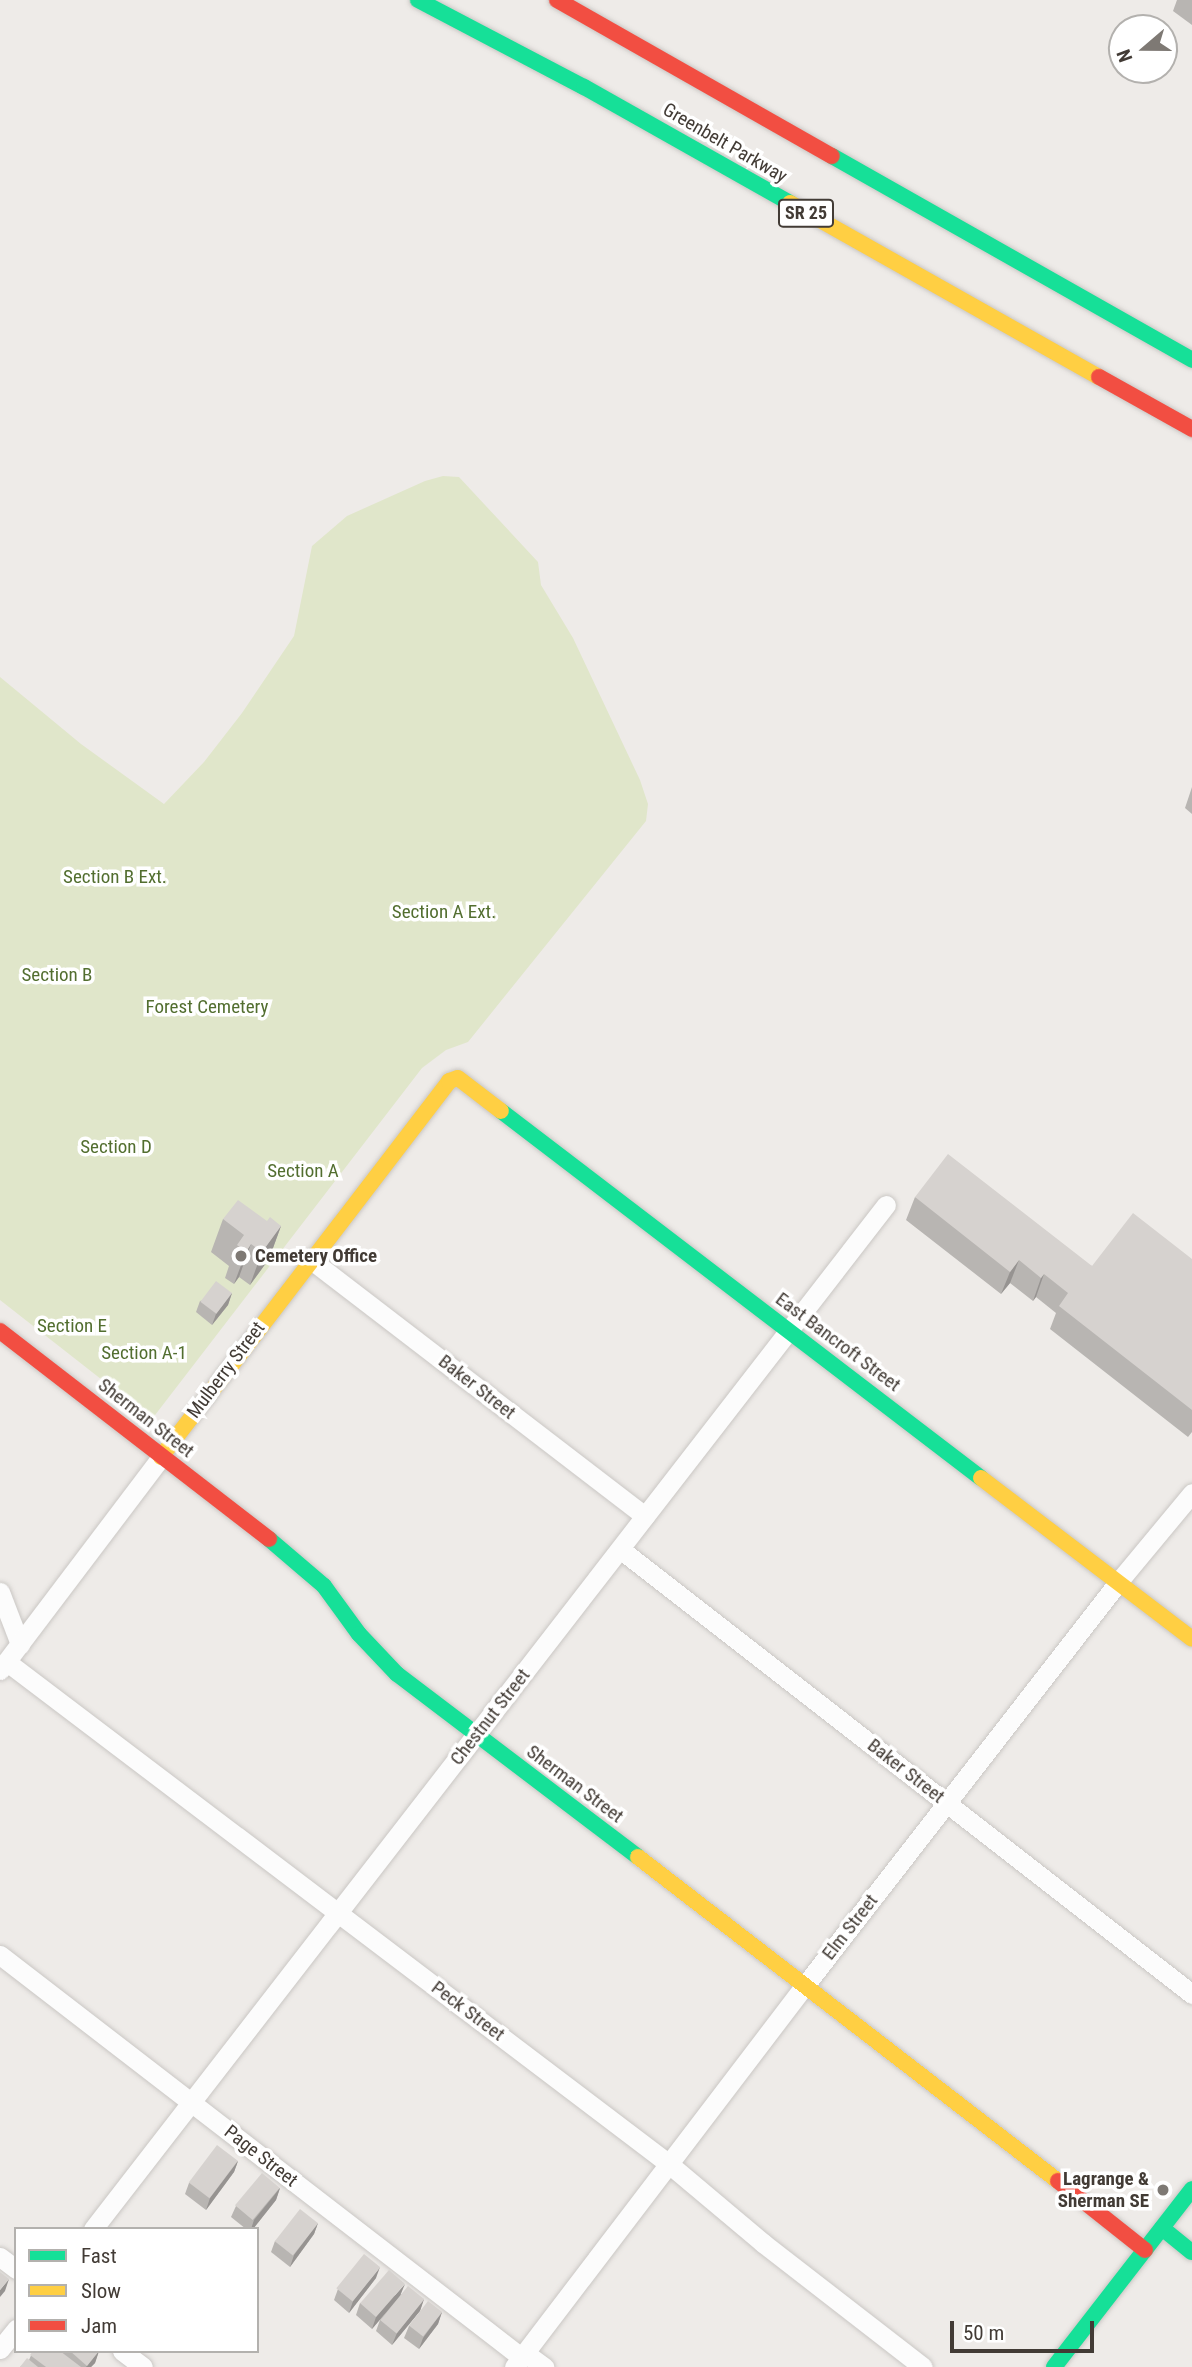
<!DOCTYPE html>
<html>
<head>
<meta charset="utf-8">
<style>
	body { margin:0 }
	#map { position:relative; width:1192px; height:2367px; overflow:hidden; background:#eeebe8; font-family:"Roboto Condensed",sans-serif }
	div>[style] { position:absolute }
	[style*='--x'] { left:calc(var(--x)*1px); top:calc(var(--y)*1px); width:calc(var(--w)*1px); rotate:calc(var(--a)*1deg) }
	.green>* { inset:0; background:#e0e6ca }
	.roads { filter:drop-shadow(0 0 2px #cac7c4) drop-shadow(0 0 2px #cac7c4) }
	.street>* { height:19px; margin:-9.5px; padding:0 9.5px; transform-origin:9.5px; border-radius:9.5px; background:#fcfcfc }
	.fast>* { height:16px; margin:-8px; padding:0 8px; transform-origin:8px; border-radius:8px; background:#16e098 }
	.slow>* { height:16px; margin:-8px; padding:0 8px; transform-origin:8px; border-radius:8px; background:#ffcf43 }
	.jam>* { height:16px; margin:-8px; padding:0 8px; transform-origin:8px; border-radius:8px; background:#f24e42 }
	.wall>* { inset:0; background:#b8b5b2 }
	.shaded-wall>* { inset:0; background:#969391 }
	.building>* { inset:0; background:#d6d2cf; transform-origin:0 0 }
	.dots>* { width:19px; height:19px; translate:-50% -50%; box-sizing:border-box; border:4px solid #fff; border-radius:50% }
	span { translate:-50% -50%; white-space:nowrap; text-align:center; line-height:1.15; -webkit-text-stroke:7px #fff; paint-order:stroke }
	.shield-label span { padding:2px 5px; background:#fff; border:2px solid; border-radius:5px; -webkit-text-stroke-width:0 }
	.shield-label { font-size:18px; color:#423b35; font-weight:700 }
	.street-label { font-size:19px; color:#423b35 }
	.park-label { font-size:19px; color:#526e2f }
	.poi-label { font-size:19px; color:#423b35; font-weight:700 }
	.left { translate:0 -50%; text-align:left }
	.right { translate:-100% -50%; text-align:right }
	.legend { position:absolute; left:14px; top:2227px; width:245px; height:126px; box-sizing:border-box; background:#fff; border:2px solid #b3b1ae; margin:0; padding:9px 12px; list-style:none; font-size:21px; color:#423b35 }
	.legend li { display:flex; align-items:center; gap:14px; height:35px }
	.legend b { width:35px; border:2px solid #b3b1ae }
	.north { position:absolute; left:1108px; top:14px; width:70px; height:70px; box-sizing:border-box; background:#fff; border:2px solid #b3b1ae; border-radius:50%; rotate:250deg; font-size:19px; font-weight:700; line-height:28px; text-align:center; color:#423b35 }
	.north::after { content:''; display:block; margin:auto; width:24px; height:32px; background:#7e7974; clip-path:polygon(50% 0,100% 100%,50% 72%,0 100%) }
	.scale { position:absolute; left:950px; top:2321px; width:144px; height:32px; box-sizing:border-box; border:4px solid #423b35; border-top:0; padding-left:9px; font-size:21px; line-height:24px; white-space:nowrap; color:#423b35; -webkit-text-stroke:5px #fff; paint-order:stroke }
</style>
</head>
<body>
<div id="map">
	<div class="green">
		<i style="clip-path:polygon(443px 476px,459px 477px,538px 562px,541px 585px,573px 638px,640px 780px,648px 804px,646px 821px,468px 1042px,446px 1050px,422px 1068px,152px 1419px,0 1300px,0 677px,81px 744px,164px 804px,204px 762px,242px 713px,294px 636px,312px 546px,347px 516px,425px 481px)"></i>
	</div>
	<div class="roads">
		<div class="street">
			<i style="--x:310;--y:1259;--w:422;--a:37.5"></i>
			<i style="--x:620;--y:1549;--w:725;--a:37.88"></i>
			<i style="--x:0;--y:1592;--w:56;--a:69"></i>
			<i style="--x:7;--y:1662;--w:831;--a:37.17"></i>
			<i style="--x:669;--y:2164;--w:123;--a:40"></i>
			<i style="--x:763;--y:2243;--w:202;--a:37.8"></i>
			<i style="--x:0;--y:1670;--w:267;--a:-52.9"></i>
			<i style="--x:0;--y:1955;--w:658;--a:37.65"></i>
			<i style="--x:93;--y:2229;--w:1295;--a:-52.25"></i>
			<i style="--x:0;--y:2257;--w:20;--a:37"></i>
			<i style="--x:0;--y:2349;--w:26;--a:-51"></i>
			<i style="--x:122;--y:2351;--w:26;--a:37"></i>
			<i style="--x:525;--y:2353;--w:24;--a:36"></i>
			<i style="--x:514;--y:2367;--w:482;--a:-52.7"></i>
			<i style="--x:806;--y:1984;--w:510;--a:-52.16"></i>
			<i style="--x:1119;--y:1581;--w:114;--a:-50.3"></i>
		</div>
		<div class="fast">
			<i style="--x:418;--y:0;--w:187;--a:27.7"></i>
			<i style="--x:584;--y:87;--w:236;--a:29.4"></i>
			<i style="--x:832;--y:156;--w:414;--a:29.5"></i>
			<i style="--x:501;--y:1111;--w:604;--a:37.4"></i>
			<i style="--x:269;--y:1539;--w:72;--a:40.5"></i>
			<i style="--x:324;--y:1586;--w:59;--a:53.9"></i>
			<i style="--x:359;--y:1634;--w:55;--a:46.5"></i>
			<i style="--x:397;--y:1674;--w:303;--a:37.2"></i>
			<i style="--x:1162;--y:2228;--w:38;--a:39"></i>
			<i style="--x:1054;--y:2367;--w:225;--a:-52.2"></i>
		</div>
		<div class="slow">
			<i style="--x:790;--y:203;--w:355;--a:29.4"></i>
			<i style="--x:161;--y:1457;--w:474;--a:-52.5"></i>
			<i style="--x:449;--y:1081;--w:9;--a:-18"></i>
			<i style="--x:458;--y:1078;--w:54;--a:37.5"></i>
			<i style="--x:981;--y:1478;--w:265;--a:37.3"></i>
			<i style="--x:638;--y:1857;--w:530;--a:37.65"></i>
		</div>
		<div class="jam">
			<i style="--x:557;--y:0;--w:316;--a:29.6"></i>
			<i style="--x:1099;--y:377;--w:107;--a:29.2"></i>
			<i style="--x:0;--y:1331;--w:340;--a:37.7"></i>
			<i style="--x:1058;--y:2181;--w:111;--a:38.4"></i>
		</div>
	</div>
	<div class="wall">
		<i style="clip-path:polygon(1177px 0,1192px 0,1192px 25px,1173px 11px)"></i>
		<i style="clip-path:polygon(1192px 787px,1192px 814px,1185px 808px)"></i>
		<i style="clip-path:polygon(915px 1197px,1092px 1266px,1192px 1259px,1192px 1432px,1188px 1437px,1050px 1329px,1056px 1313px,1036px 1297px,1033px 1301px,1010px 1283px,1001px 1294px,906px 1220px)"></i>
		<i style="clip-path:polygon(223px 1219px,267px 1221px,281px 1226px,269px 1259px,250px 1285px,239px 1277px,234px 1284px,225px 1278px,229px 1266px,211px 1252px)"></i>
		<i style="clip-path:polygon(232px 1293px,228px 1305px,212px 1325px,196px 1312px,200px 1301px)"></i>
		<i style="clip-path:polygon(238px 2161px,234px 2172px,206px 2210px,185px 2194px,189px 2183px)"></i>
		<i style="clip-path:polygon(280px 2188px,276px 2200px,253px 2229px,246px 2229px,231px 2217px,236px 2206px)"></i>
		<i style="clip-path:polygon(318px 2223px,314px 2234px,290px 2267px,271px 2252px,275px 2241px)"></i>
		<i style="clip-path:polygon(376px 2278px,349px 2313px,334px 2300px,338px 2289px)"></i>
		<i style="clip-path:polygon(401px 2294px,424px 2299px,420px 2311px,392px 2345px,376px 2331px,380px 2320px,388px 2310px,372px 2329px,356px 2315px,360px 2303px)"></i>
		<i style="clip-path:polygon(442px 2312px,438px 2324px,419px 2349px,404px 2338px,409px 2326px)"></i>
		<i style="clip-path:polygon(33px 2351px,99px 2351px,95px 2363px,91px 2367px,20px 2367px,29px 2360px)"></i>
	</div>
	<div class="shaded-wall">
		<i style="clip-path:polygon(281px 1226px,269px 1259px,250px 1285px,262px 1252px)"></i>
		<i style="clip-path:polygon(251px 1244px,239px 1277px,234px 1284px,246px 1252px)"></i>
		<i style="clip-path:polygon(1019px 1260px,1010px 1283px,1001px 1294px,1010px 1272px)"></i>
		<i style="clip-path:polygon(1044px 1274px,1036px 1297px,1033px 1301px,1041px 1278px)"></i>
		<i style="clip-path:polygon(232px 1293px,228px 1305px,212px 1325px,216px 1314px)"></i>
		<i style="clip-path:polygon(238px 2161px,234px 2172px,206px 2210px,210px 2198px)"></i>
		<i style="clip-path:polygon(280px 2188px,276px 2200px,253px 2229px,251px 2229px,254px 2220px)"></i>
		<i style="clip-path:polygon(318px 2223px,314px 2234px,290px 2267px,294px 2255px)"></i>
		<i style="clip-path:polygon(380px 2267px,376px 2278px,349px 2313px,353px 2301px)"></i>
		<i style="clip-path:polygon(9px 2279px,5px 2291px,0 2297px,0 2290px)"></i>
		<i style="clip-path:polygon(405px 2284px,400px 2296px,372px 2329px,376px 2317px)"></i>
		<i style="clip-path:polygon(424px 2299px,420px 2311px,392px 2345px,397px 2333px)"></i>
		<i style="clip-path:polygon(442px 2312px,438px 2324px,419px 2349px,423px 2338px)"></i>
		<i style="clip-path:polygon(99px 2351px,95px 2363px,91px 2367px,86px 2367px)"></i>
	</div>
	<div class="building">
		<i style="clip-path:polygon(948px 1154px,1092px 1266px,1133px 1213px,1192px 1259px,1192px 1410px,1059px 1306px,1068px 1293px,1044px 1274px,1041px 1278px,1019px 1260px,1010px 1272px,915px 1197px)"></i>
		<i style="clip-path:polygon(238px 1200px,267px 1221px,270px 1217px,281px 1226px,262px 1252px,251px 1244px,246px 1252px,237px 1245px,244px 1235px,223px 1219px)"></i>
		<i style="left:216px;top:1281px;width:20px;height:26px;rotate:37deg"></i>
		<i style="left:217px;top:2145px;width:26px;height:47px;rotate:37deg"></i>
		<i style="left:262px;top:2173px;width:23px;height:42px;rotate:40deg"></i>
		<i style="left:300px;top:2209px;width:23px;height:41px;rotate:38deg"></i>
		<i style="left:364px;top:2254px;width:21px;height:44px;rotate:39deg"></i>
		<i style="left:389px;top:2270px;width:21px;height:44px;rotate:41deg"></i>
		<i style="clip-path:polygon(0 2272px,9px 2279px,0 2290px)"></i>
		<i style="left:408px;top:2286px;width:21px;height:44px;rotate:39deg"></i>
		<i style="left:428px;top:2301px;width:18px;height:31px;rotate:38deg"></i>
		<i style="clip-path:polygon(33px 2351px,60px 2351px,81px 2367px,46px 2367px,30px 2355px)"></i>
		<i style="clip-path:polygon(70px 2351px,99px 2351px,87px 2366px)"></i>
		<i style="clip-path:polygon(27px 2358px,38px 2367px,20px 2367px)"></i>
	</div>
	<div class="dots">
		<i style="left:241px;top:1256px;background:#7e7974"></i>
		<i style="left:1163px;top:2190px;background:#7e7974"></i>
	</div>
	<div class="shield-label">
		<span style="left:806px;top:213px">SR 25</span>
	</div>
	<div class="street-label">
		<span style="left:725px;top:143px;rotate:30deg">Greenbelt Parkway</span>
		<span style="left:838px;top:1342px;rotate:37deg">East Bancroft Street</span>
		<span style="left:226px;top:1370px;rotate:-53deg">Mulberry Street</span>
		<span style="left:477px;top:1387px;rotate:38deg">Baker Street</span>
		<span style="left:146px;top:1418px;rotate:38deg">Sherman Street</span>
		<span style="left:490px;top:1717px;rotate:-52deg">Chestnut Street</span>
		<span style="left:906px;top:1771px;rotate:38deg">Baker Street</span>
		<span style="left:575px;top:1784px;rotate:37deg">Sherman Street</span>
		<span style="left:850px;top:1927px;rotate:-52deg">Elm Street</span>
		<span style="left:468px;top:2011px;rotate:37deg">Peck Street</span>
		<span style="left:261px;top:2156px;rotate:38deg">Page Street</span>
	</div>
	<div class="park-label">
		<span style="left:115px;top:877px">Section B Ext.</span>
		<span style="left:444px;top:912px">Section A Ext.</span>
		<span style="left:57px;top:975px">Section B</span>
		<span style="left:207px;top:1007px">Forest Cemetery</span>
		<span style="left:116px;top:1147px">Section D</span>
		<span style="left:303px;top:1171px">Section A</span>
		<span style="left:72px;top:1326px">Section E</span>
		<span style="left:144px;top:1353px">Section A-1</span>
	</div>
	<div class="poi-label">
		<span class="left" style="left:255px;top:1256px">Cemetery Office</span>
		<span class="right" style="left:1149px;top:2190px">Lagrange &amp;<br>Sherman SE</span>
	</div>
	<ul class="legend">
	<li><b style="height:9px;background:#16e098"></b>Fast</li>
	<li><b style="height:9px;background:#ffcf43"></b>Slow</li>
	<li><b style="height:9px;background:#f24e42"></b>Jam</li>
	</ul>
	<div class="north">N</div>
	<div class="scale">50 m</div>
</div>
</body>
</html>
